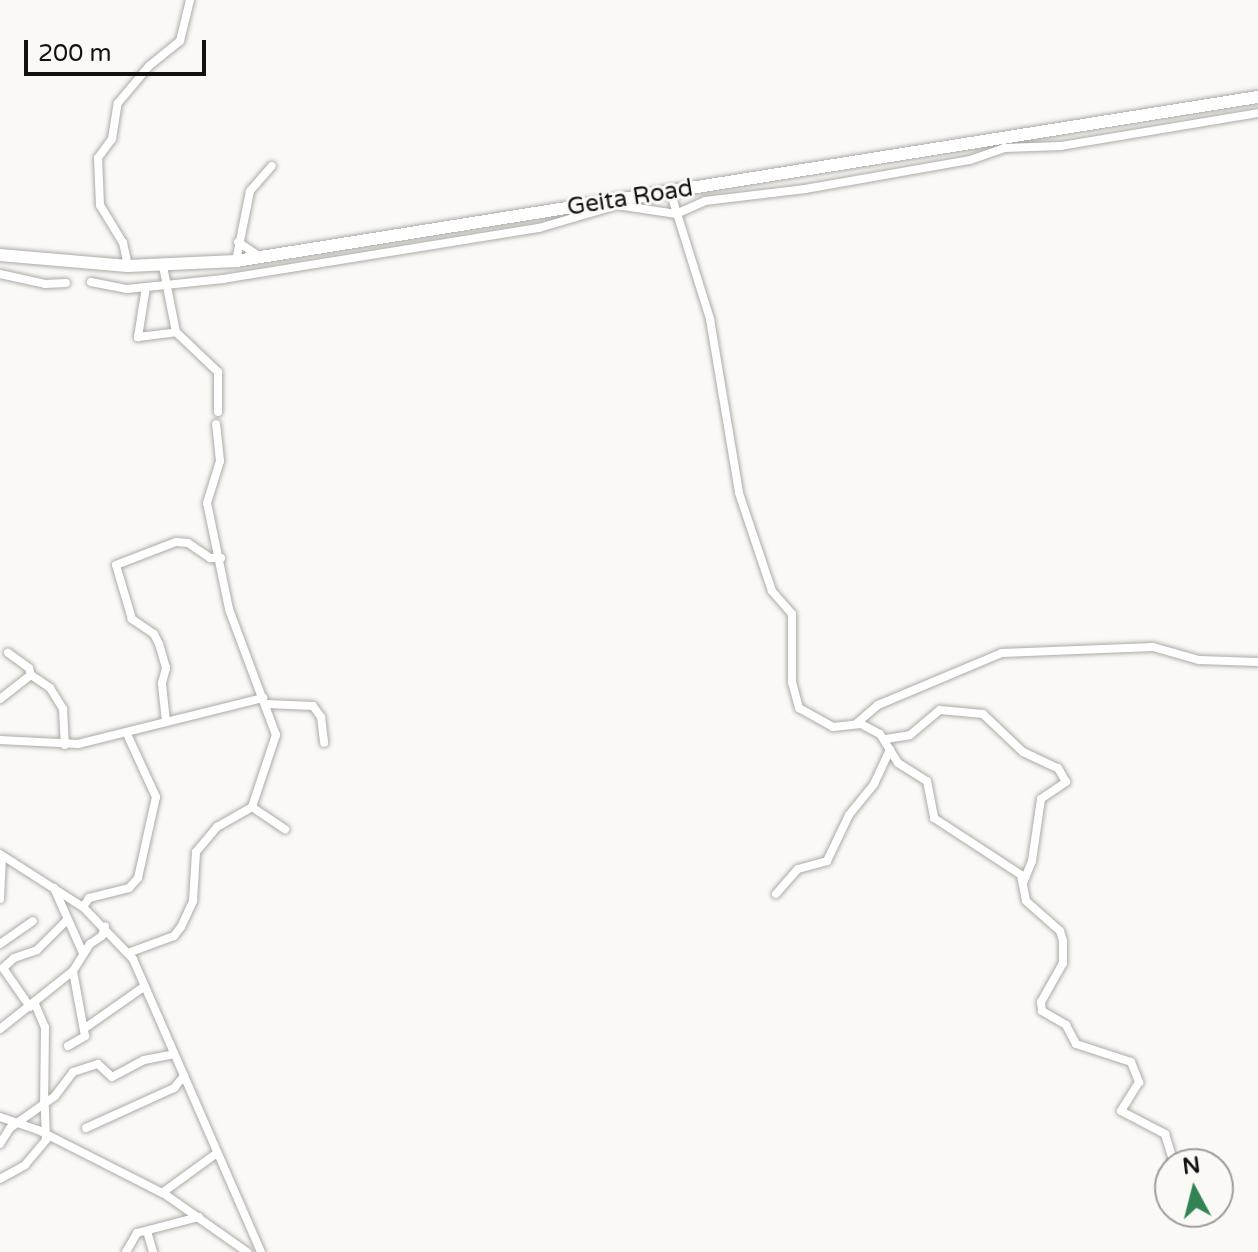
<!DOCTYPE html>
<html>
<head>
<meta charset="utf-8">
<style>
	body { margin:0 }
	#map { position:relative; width:1258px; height:1252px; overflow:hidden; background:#fbf9f5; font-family:"Varela Round",sans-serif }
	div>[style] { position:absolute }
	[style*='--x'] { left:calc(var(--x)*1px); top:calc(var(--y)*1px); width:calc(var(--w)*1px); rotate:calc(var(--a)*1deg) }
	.roads { filter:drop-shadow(0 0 2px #acaaa6) drop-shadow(0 0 2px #acaaa6) }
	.minor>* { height:8px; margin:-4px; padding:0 4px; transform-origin:4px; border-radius:4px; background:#fff }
	.highway>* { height:12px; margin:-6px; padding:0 6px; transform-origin:6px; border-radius:6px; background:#fff }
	span { translate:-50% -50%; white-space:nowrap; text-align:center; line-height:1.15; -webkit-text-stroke:6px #fbf9f5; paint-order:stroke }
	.street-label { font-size:24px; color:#131211 }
	.north { position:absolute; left:1154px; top:1148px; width:80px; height:80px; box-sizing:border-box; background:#fbf9f5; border:2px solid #9e9d9a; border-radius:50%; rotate:353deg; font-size:22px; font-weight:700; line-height:32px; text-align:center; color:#131211 }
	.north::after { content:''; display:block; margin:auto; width:28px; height:36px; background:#328354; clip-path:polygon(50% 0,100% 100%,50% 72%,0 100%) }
	.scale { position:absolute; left:24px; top:40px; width:182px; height:36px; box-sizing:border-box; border:4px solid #131211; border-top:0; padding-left:10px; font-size:24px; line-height:28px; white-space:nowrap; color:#131211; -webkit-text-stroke:6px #fbf9f5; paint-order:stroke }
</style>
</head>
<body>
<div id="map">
	<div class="roads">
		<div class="minor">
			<i style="--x:670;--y:191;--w:134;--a:72.6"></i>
			<i style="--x:710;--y:319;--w:176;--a:80.5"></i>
			<i style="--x:739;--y:493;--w:103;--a:71.4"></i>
			<i style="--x:772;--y:591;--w:30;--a:49"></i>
			<i style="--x:792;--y:614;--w:68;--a:90"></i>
			<i style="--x:792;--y:682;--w:27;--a:75"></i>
			<i style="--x:799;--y:708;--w:39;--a:29"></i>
			<i style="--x:833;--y:727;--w:28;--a:-6"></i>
			<i style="--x:861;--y:724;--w:21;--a:28"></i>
			<i style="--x:880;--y:734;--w:34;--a:58"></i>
			<i style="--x:898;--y:763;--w:34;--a:32"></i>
			<i style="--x:927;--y:781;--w:38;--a:79"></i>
			<i style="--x:934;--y:818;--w:104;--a:33.2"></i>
			<i style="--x:1021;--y:875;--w:26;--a:79"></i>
			<i style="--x:1026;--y:901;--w:45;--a:41.4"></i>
			<i style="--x:1060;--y:931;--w:10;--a:73"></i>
			<i style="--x:1063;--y:941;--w:22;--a:90"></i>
			<i style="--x:1063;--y:963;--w:45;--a:119.4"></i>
			<i style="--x:1041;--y:1002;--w:9;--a:84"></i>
			<i style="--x:1042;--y:1011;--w:28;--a:30"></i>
			<i style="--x:1066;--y:1025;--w:21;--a:62"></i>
			<i style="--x:1076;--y:1044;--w:58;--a:18.1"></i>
			<i style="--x:1131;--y:1062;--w:22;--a:68"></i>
			<i style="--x:1139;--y:1082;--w:34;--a:122"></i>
			<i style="--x:1121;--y:1111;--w:50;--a:27.6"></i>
			<i style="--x:1165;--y:1134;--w:31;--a:73"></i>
			<i style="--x:238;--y:242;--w:27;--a:34"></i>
			<i style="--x:236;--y:261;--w:71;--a:-78.7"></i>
			<i style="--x:250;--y:191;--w:33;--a:-49"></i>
			<i style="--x:128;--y:266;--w:24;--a:-102"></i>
			<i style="--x:123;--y:243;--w:44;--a:-121.2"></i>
			<i style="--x:100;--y:205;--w:47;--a:-92.4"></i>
			<i style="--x:98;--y:158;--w:24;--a:-54"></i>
			<i style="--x:112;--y:139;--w:36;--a:-81"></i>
			<i style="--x:118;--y:103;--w:48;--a:-50"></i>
			<i style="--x:149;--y:66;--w:40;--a:-39"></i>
			<i style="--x:180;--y:41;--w:42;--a:-76.3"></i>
			<i style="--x:163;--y:266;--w:67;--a:78.9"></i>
			<i style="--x:176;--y:332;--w:58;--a:43.6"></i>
			<i style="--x:218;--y:372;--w:40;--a:90"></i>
			<i style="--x:0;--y:274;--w:46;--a:12.5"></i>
			<i style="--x:45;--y:284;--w:21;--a:-3"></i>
			<i style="--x:91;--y:282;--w:37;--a:11"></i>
			<i style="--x:127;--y:289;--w:97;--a:-5.9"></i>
			<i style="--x:223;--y:279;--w:320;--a:-9.2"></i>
			<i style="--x:539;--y:228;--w:81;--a:-16.4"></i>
			<i style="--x:617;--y:205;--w:60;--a:8.7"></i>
			<i style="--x:676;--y:214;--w:32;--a:-24"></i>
			<i style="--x:705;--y:201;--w:101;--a:-6.8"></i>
			<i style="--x:805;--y:189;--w:168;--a:-10"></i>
			<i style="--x:970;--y:160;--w:36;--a:-19"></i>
			<i style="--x:1004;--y:148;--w:57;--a:-2"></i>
			<i style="--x:1061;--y:146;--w:200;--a:-9.5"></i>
			<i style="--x:146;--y:287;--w:51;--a:99.1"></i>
			<i style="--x:138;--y:337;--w:38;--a:-7"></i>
			<i style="--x:31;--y:675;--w:23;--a:34"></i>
			<i style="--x:50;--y:688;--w:25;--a:58"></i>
			<i style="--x:63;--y:709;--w:36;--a:87"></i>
			<i style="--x:0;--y:699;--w:39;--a:-38"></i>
			<i style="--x:31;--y:675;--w:7;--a:-106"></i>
			<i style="--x:29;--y:668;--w:26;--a:-144"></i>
			<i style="--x:267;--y:704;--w:46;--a:2.5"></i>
			<i style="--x:313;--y:706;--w:14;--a:54"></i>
			<i style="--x:321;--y:717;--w:26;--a:83"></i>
			<i style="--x:166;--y:722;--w:39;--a:-96"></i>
			<i style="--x:162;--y:683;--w:16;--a:-75"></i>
			<i style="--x:166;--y:668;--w:25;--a:-106"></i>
			<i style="--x:159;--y:644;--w:11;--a:-117"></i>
			<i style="--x:154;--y:634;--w:27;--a:-146"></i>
			<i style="--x:132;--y:619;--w:56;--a:-106.5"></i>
			<i style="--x:116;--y:565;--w:64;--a:-21"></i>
			<i style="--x:176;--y:542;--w:12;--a:5"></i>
			<i style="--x:188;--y:543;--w:27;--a:34"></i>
			<i style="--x:210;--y:558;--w:11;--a:0"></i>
			<i style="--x:856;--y:724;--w:29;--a:-41"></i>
			<i style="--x:878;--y:705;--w:134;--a:-22.8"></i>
			<i style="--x:1002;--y:653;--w:151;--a:-2.3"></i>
			<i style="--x:1153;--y:647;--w:48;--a:15.8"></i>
			<i style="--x:1199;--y:660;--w:59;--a:1.9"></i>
			<i style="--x:886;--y:739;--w:24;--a:-9"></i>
			<i style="--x:910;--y:735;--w:39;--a:-40"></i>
			<i style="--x:940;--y:710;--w:43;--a:5.3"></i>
			<i style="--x:983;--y:714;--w:55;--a:43.5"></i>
			<i style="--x:1023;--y:752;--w:38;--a:25"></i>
			<i style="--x:1058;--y:768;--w:16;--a:60"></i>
			<i style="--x:1066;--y:782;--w:30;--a:146"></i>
			<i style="--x:1041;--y:799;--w:63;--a:98.3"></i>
			<i style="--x:1032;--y:861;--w:24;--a:112"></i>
			<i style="--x:0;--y:740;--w:78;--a:2.9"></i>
			<i style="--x:78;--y:744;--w:191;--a:-14"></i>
			<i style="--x:252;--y:807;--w:40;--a:34"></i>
			<i style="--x:0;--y:854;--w:98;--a:32.6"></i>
			<i style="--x:83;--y:907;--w:72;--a:46.1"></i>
			<i style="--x:133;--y:959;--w:320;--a:66.4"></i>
			<i style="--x:54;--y:888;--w:71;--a:66"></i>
			<i style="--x:776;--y:894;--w:33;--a:-49"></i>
			<i style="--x:798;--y:869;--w:30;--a:-15"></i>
			<i style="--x:827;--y:861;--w:51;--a:-64.4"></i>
			<i style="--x:849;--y:815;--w:40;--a:-51"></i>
			<i style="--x:874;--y:784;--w:38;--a:-65"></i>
			<i style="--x:0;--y:899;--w:42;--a:-87.3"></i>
			<i style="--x:83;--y:907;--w:11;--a:-56"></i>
			<i style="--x:89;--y:898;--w:41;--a:-14"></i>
			<i style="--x:129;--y:888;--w:13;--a:-48"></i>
			<i style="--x:138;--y:878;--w:83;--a:-77.5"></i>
			<i style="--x:156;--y:797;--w:69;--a:-114.7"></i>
			<i style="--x:0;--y:944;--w:40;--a:-34.9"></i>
			<i style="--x:128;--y:953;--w:49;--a:-20.3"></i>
			<i style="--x:174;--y:936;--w:11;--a:-52"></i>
			<i style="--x:181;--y:927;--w:29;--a:-65"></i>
			<i style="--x:193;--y:901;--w:49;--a:-86.5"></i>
			<i style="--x:196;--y:852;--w:33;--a:-50"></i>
			<i style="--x:217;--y:827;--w:40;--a:-29.7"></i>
			<i style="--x:252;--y:807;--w:76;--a:-71.6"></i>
			<i style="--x:276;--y:735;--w:134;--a:-110.5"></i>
			<i style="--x:229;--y:609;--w:108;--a:-101.7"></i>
			<i style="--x:207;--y:503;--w:44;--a:-72.8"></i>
			<i style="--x:220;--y:461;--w:37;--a:-96"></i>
			<i style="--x:35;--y:1004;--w:25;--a:67"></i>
			<i style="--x:45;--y:1027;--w:78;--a:90.7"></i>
			<i style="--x:30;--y:1007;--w:47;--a:-124.7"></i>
			<i style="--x:3;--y:968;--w:15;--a:-42"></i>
			<i style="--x:14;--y:958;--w:24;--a:-19"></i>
			<i style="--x:37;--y:950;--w:41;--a:-45"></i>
			<i style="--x:85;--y:1028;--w:73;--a:-35"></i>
			<i style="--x:0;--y:1029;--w:93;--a:-38.5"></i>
			<i style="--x:73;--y:971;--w:32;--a:-58"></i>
			<i style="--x:90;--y:944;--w:14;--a:-34"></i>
			<i style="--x:102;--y:936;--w:10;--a:-73"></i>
			<i style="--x:68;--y:1046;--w:20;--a:-30"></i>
			<i style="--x:85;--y:1036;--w:66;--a:-100.5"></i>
			<i style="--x:0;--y:1117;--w:40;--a:18.9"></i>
			<i style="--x:38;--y:1130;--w:144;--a:26.9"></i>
			<i style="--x:166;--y:1195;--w:99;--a:35.1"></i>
			<i style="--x:86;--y:1128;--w:97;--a:-24.4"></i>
			<i style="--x:174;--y:1088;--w:16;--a:-50"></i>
			<i style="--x:0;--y:1144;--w:19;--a:-58"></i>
			<i style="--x:10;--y:1128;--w:55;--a:-35.4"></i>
			<i style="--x:55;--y:1096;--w:30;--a:-53"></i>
			<i style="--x:73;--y:1072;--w:26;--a:-18"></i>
			<i style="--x:98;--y:1064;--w:19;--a:43"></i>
			<i style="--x:112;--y:1077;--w:36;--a:-28"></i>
			<i style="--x:144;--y:1060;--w:31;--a:-11"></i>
			<i style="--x:0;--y:1179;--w:29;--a:-29"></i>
			<i style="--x:25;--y:1165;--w:33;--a:-50"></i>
			<i style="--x:46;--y:1140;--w:36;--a:-92"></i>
			<i style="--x:1218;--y:1189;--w:4;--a:-14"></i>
			<i style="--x:162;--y:1193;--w:68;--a:-36"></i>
			<i style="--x:147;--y:1231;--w:22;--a:74"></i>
			<i style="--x:126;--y:1252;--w:22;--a:-60"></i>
			<i style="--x:137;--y:1233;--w:64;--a:-14.5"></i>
		</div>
		<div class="highway">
			<i style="--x:0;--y:255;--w:128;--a:4.9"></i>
			<i style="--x:128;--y:266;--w:108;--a:-2.7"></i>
			<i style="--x:236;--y:261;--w:1035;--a:-9.12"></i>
		</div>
	</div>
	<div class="street-label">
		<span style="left:630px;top:198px;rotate:-9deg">Geita Road</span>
	</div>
	<div class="north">N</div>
	<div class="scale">200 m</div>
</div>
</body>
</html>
